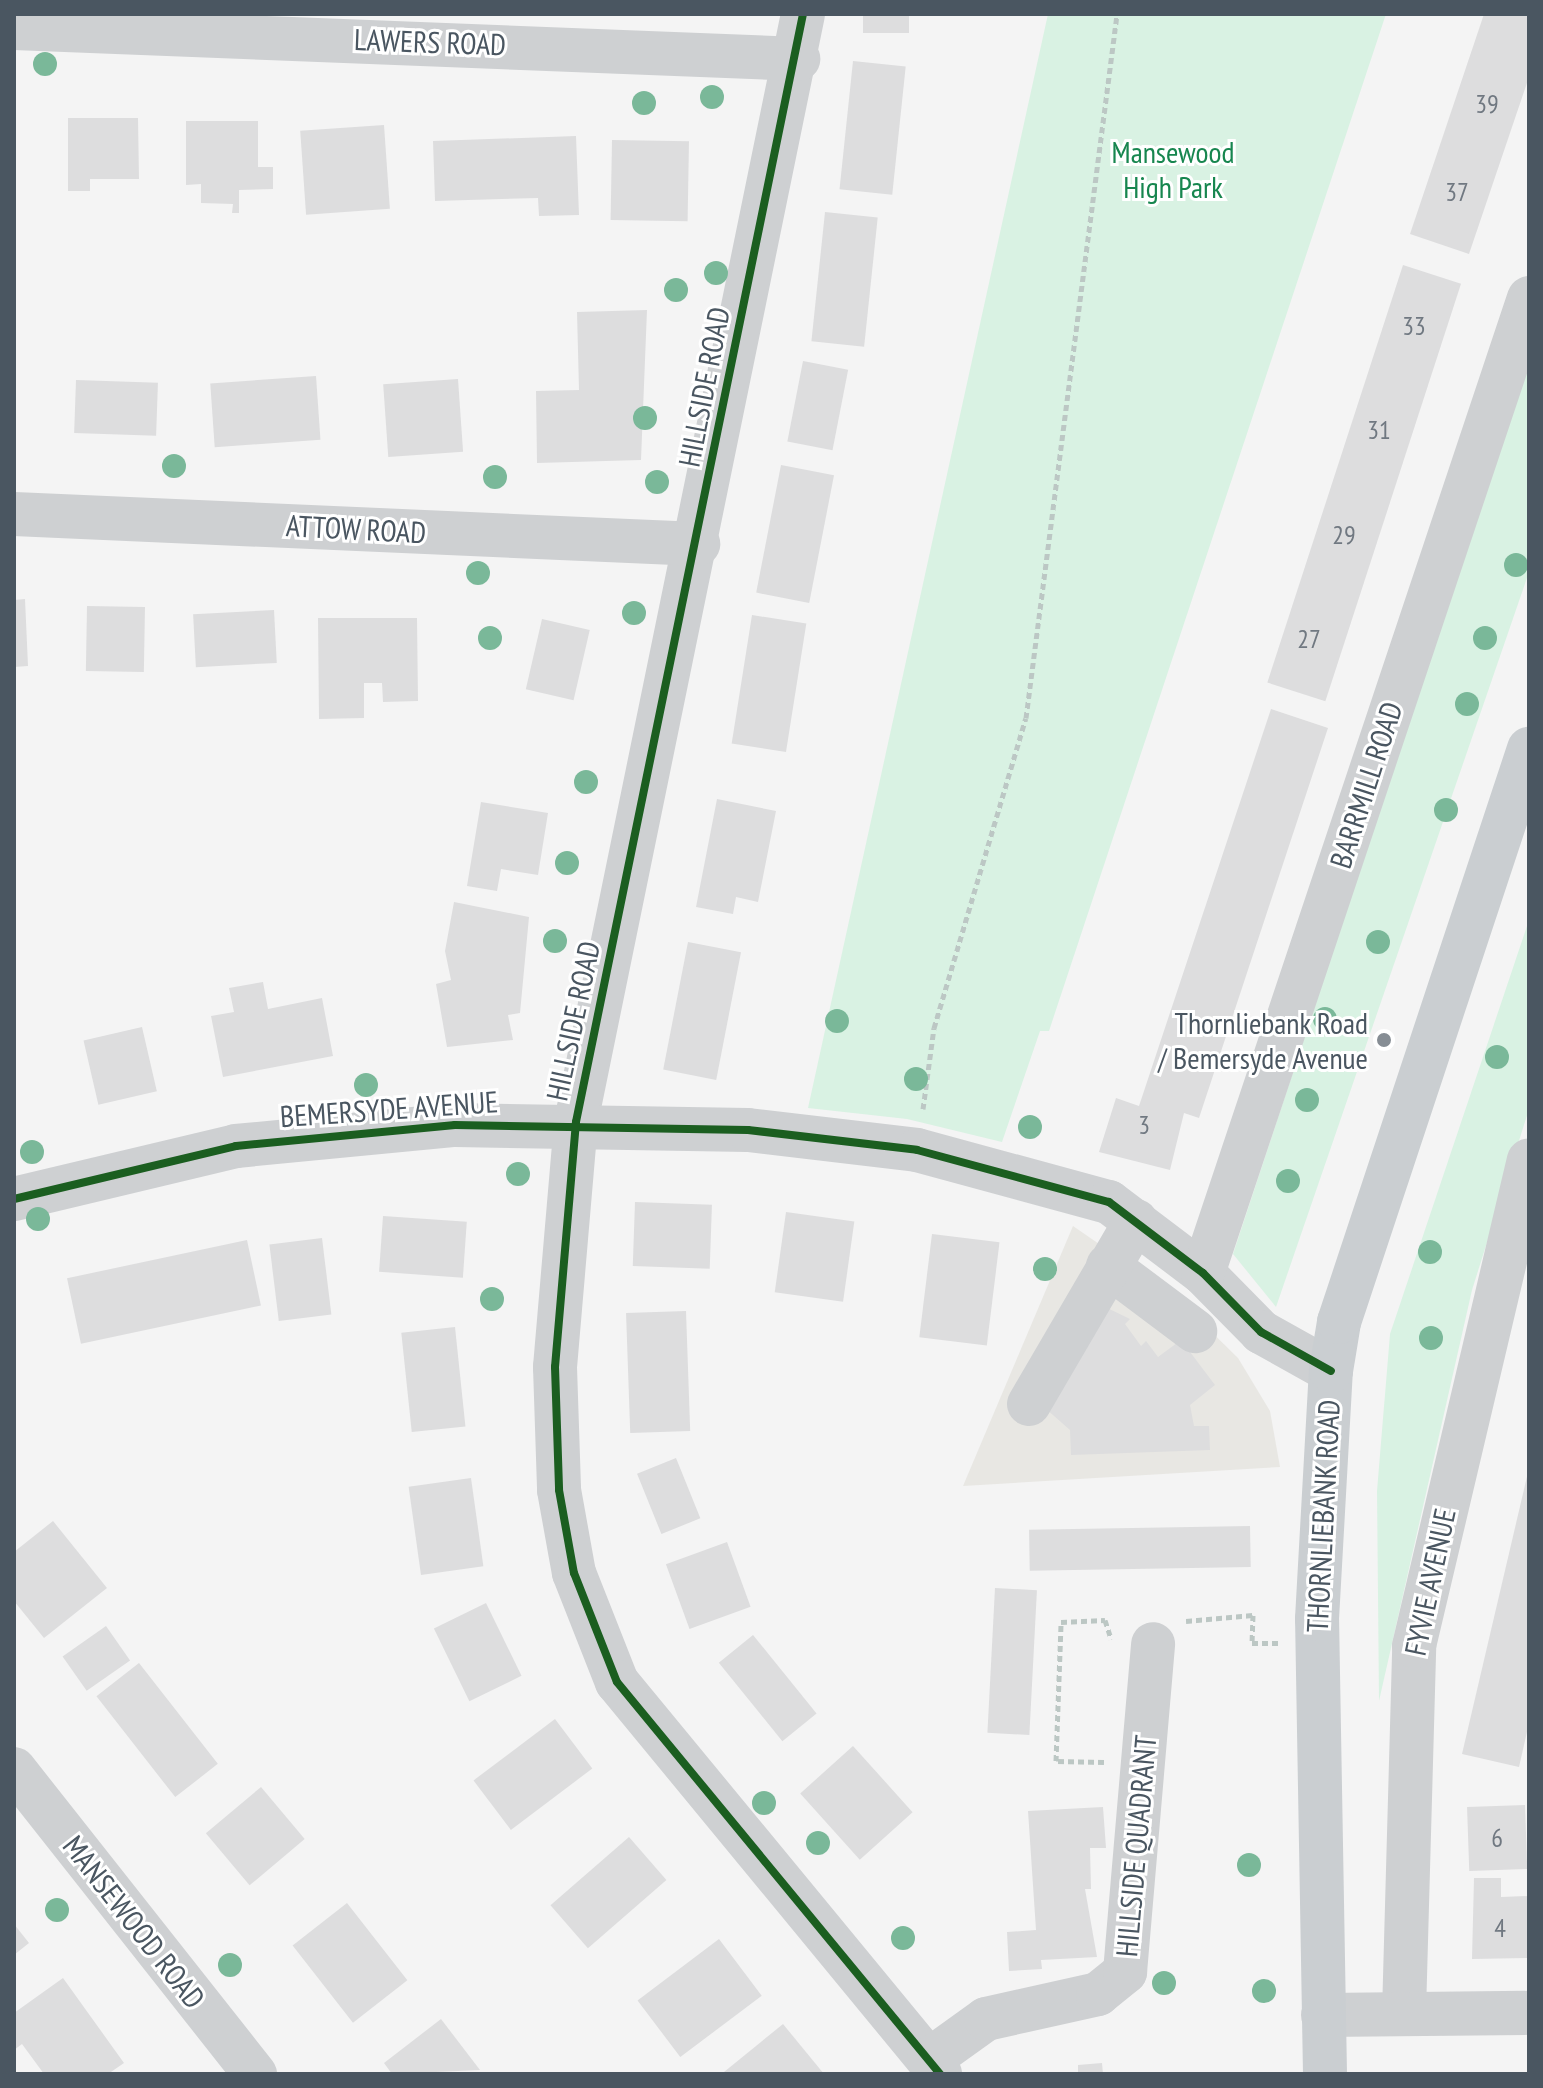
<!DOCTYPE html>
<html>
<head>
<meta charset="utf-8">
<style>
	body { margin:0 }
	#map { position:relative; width:1543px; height:2088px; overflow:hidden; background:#f4f4f4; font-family:"PT Sans Narrow",sans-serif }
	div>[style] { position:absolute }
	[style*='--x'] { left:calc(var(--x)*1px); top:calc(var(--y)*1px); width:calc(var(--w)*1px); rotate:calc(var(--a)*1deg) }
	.commercial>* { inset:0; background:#e8e7e3 }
	.green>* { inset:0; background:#d9f2e3 }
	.building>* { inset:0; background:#ddddde; transform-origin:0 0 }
	.path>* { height:5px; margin-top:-2.5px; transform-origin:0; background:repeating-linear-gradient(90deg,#bcc7c4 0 6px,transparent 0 10px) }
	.minor>* { height:44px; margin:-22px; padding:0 22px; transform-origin:22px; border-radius:22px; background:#ced0d2 }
	.major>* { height:44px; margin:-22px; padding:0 22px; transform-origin:22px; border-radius:22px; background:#caced1 }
	.cycleway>* { height:8px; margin:-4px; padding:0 4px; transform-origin:4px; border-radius:4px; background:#1b5e20 }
	.trees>* { width:24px; height:24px; margin:-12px; border-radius:50%; background:#7ab899 }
	.dots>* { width:22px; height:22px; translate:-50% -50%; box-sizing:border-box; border:4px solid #fff; border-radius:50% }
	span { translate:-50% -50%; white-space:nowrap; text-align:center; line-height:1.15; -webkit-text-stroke:6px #fff; paint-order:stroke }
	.number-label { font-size:26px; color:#707881 }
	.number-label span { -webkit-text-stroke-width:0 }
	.street-label { font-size:30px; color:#4a5661 }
	.park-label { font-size:30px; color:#17864f }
	.poi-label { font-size:30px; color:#4a5661 }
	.right { translate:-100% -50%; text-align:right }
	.frame { position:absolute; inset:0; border:16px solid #4a5661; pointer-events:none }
</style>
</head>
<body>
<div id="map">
	<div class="commercial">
		<i style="clip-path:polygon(1073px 1226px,1176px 1297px,1238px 1358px,1270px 1411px,1280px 1467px,963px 1486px)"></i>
	</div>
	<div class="green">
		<i style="clip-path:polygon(1048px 14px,1386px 14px,1049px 1031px,1040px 1031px,1002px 1142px,907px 1119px,808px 1108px)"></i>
		<i style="clip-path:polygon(1529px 358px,1529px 572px,1276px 1307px,1233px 1254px)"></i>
		<i style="clip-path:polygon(1529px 920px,1529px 1109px,1472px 1290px,1379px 1701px,1377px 1491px,1390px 1334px)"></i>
	</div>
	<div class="building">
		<i style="left:863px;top:14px;width:46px;height:19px"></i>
		<i style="clip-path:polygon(1484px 14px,1529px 14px,1529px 77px,1469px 254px,1410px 234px)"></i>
		<i style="left:853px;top:61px;width:53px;height:129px;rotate:6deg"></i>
		<i style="clip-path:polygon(68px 118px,138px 118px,139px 179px,90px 179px,90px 191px,68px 191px)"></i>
		<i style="clip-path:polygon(186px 121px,258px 121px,258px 167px,273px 167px,273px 189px,239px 190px,239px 213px,232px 213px,233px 204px,201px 203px,201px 184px,186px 185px)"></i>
		<i style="left:384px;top:125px;width:84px;height:84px;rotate:86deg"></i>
		<i style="clip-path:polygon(576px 136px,579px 215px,539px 216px,538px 198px,435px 201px,433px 141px)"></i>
		<i style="left:612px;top:140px;width:77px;height:80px;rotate:1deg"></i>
		<i style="left:825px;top:212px;width:53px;height:130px;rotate:6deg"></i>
		<i style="left:1403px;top:265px;width:61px;height:439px;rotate:18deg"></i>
		<i style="clip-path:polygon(647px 310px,641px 460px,537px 463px,536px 391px,579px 390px,577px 312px)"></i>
		<i style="left:803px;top:361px;width:46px;height:82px;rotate:11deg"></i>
		<i style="left:316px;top:376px;width:64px;height:106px;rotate:86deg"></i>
		<i style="left:458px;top:379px;width:73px;height:75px;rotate:86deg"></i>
		<i style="left:76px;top:380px;width:82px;height:53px;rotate:2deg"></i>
		<i style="left:781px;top:465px;width:54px;height:130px;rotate:11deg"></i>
		<i style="clip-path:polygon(25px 599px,28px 666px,14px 667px,14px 600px)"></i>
		<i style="left:87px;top:606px;width:58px;height:65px;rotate:1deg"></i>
		<i style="left:274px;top:610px;width:53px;height:81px;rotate:87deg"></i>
		<i style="left:752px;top:615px;width:55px;height:130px;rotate:9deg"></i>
		<i style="clip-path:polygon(318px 618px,417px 618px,418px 701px,383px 702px,382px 683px,364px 683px,364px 718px,319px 719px)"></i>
		<i style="left:542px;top:619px;width:49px;height:72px;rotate:13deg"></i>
		<i style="clip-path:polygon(1271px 709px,1328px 728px,1199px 1118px,1184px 1113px,1170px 1170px,1099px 1152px,1116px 1098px,1139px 1106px)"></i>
		<i style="clip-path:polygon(717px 799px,776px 811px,758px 902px,736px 897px,733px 914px,696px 907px)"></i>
		<i style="clip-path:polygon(481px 802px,548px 813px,538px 875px,501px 869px,497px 891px,467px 886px)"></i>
		<i style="clip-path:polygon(454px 902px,529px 917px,520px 1013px,508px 1015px,513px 1040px,447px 1047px,436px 984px,451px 980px,445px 951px)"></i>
		<i style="left:688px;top:942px;width:54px;height:130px;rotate:11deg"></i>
		<i style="clip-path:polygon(263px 982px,268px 1009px,322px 998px,333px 1056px,223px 1077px,211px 1016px,234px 1012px,229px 988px)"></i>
		<i style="left:142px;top:1027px;width:66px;height:60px;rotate:77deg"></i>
		<i style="left:635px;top:1202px;width:77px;height:64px;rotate:2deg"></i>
		<i style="left:786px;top:1212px;width:69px;height:81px;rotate:8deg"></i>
		<i style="left:383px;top:1216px;width:84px;height:56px;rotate:4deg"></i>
		<i style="left:932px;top:1234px;width:68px;height:104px;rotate:7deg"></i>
		<i style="left:322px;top:1238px;width:77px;height:53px;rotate:83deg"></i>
		<i style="left:247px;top:1240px;width:67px;height:184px;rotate:78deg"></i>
		<i style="clip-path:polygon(1095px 1302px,1130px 1319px,1125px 1324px,1141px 1346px,1146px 1341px,1158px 1357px,1181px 1340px,1215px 1385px,1190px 1405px,1194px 1426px,1209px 1426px,1210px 1450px,1071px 1455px,1070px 1430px,1045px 1408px)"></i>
		<i style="left:686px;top:1311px;width:120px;height:60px;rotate:88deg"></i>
		<i style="left:455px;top:1327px;width:100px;height:54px;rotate:84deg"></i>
		<i style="left:676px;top:1458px;width:65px;height:42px;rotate:68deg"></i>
		<i style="clip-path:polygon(1529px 1468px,1529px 1723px,1519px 1767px,1462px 1754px)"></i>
		<i style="left:471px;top:1478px;width:89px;height:63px;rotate:82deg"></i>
		<i style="clip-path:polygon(53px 1521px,107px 1588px,44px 1638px,14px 1601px,14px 1552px)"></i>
		<i style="left:1250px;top:1526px;width:41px;height:221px;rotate:89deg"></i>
		<i style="left:727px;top:1542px;width:69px;height:65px;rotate:70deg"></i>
		<i style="left:995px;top:1588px;width:42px;height:145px;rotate:3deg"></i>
		<i style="left:486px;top:1603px;width:81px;height:58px;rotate:64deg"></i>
		<i style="left:106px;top:1626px;width:42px;height:53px;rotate:55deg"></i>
		<i style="left:753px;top:1635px;width:101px;height:44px;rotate:51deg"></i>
		<i style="left:139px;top:1663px;width:128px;height:54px;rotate:52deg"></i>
		<i style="left:555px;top:1719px;width:62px;height:102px;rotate:53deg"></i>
		<i style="left:853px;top:1746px;width:89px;height:71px;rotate:48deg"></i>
		<i style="left:261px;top:1787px;width:68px;height:72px;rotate:50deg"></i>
		<i style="left:1525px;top:1805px;width:64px;height:58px;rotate:88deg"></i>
		<i style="clip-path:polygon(1103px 1807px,1106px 1848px,1090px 1848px,1091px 1889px,1085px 1889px,1097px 1957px,1041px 1960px,1042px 1969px,1009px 1971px,1007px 1932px,1036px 1930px,1028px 1811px)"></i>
		<i style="left:629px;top:1837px;width:57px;height:104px;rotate:49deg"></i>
		<i style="clip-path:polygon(1474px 1878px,1501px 1878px,1501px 1897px,1529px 1896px,1529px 1958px,1472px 1959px)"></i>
		<i style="left:347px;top:1903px;width:98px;height:69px;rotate:52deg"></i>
		<i style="clip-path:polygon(14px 1924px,29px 1943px,14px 1955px)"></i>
		<i style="left:719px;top:1939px;width:71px;height:102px;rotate:53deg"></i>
		<i style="clip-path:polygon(63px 1978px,124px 2063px,108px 2074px,44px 2074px,22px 2044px,14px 2050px,14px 2013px)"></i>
		<i style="clip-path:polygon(441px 2019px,480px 2070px,392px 2074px,384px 2063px)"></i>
		<i style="clip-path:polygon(783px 2024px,824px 2074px,726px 2074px,724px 2072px)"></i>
		<i style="clip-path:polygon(1102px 2063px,1103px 2074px,1078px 2074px,1078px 2065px)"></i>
	</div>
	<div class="path">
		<i style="--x:923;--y:1109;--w:82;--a:-82.3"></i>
		<i style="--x:934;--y:1028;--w:323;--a:-73.5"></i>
		<i style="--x:1026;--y:718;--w:710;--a:-82.63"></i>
		<i style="--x:1186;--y:1621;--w:67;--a:-5.1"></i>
		<i style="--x:1253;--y:1615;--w:28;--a:92"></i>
		<i style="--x:1252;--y:1643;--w:28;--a:0"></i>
		<i style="--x:1104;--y:1762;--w:48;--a:-178.8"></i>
		<i style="--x:1056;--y:1761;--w:139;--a:-87.9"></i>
		<i style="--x:1061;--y:1622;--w:44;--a:-2.6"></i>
		<i style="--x:1105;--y:1620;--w:20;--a:72"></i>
	</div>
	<div class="minor">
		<i style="--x:803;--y:14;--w:1131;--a:101.58"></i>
		<i style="--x:576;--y:1122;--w:246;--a:94.9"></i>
		<i style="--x:555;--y:1367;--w:123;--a:88.1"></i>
		<i style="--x:559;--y:1490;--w:84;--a:79.8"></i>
		<i style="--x:574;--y:1573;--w:117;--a:68.5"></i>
		<i style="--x:617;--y:1682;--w:508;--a:50.51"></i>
		<i style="--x:14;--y:28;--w:785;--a:2.26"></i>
		<i style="--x:14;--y:514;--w:685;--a:2.51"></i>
		<i style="--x:14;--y:1199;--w:228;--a:-13.4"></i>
		<i style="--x:236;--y:1146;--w:220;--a:-5.5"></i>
		<i style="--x:455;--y:1125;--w:293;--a:1"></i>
		<i style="--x:748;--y:1130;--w:170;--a:6.7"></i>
		<i style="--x:917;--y:1150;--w:199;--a:15.2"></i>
		<i style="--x:1109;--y:1202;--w:118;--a:37.1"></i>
		<i style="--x:1203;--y:1273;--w:83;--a:45.5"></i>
		<i style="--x:1261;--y:1332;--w:80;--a:29.1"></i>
		<i style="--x:1108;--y:1266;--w:109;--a:36.8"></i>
		<i style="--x:1203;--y:1273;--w:1028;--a:-71.51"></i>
		<i style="--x:1029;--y:1404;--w:212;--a:-59.7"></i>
		<i style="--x:14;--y:1769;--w:389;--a:51.7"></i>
		<i style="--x:1404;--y:2013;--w:367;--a:-88.4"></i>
		<i style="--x:1414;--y:1646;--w:499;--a:-76.7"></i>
		<i style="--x:1323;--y:2015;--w:206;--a:-0.6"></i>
		<i style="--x:929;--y:2060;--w:70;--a:-35.7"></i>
		<i style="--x:986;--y:2019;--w:115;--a:-12.6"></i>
		<i style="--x:1098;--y:1994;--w:35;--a:-39"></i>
		<i style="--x:1125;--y:1972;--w:329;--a:-85.1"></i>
	</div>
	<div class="major">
		<i style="--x:1325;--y:2074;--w:455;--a:-91"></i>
		<i style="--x:1317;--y:1619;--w:248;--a:-86.8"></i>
		<i style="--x:1331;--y:1371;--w:50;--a:-80.7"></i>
		<i style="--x:1339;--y:1322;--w:604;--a:-71.66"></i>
	</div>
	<div class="cycleway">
		<i style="--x:803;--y:14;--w:1131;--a:101.58"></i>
		<i style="--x:576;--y:1122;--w:246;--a:94.9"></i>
		<i style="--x:555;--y:1367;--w:123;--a:88.1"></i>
		<i style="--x:559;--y:1490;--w:84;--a:79.8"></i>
		<i style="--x:574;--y:1573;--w:117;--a:68.5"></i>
		<i style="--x:617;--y:1682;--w:508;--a:50.51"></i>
		<i style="--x:14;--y:1199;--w:228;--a:-13.4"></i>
		<i style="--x:236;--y:1146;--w:220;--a:-5.5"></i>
		<i style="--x:455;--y:1125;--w:293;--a:1"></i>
		<i style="--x:748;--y:1130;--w:170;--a:6.7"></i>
		<i style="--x:917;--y:1150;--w:199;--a:15.2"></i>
		<i style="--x:1109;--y:1202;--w:118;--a:37.1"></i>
		<i style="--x:1203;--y:1273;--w:83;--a:45.5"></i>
		<i style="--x:1261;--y:1332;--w:80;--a:29.1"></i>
	</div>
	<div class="trees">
		<i style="left:45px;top:64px"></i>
		<i style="left:712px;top:97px"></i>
		<i style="left:644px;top:103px"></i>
		<i style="left:716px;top:273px"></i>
		<i style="left:676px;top:290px"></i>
		<i style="left:645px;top:418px"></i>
		<i style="left:174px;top:466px"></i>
		<i style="left:495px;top:477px"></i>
		<i style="left:657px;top:482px"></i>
		<i style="left:1516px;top:565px"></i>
		<i style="left:478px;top:573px"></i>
		<i style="left:634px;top:613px"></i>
		<i style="left:490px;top:638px"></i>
		<i style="left:1485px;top:638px"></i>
		<i style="left:1467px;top:704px"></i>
		<i style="left:586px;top:782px"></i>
		<i style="left:1446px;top:810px"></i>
		<i style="left:567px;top:863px"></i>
		<i style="left:555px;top:941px"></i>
		<i style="left:1378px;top:942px"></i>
		<i style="left:1325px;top:1019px"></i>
		<i style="left:837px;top:1021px"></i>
		<i style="left:1497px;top:1057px"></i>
		<i style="left:916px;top:1079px"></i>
		<i style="left:366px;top:1085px"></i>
		<i style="left:1307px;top:1100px"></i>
		<i style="left:1030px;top:1127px"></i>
		<i style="left:32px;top:1152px"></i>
		<i style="left:518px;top:1174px"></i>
		<i style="left:1288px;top:1181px"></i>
		<i style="left:38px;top:1219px"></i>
		<i style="left:1430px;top:1252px"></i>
		<i style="left:1045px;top:1269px"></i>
		<i style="left:492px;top:1299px"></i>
		<i style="left:1431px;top:1338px"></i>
		<i style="left:764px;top:1803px"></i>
		<i style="left:818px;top:1843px"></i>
		<i style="left:1249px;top:1865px"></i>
		<i style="left:57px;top:1910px"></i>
		<i style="left:903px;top:1938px"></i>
		<i style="left:230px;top:1965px"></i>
		<i style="left:1164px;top:1983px"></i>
		<i style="left:1264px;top:1991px"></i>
	</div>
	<div class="dots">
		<i style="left:1384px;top:1040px;background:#868d94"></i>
	</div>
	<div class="number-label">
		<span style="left:1487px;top:104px">39</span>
		<span style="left:1457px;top:192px">37</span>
		<span style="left:1414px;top:326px">33</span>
		<span style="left:1379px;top:430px">31</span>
		<span style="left:1344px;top:535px">29</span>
		<span style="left:1309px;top:639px">27</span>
		<span style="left:1144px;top:1125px">3</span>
		<span style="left:1497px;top:1838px">6</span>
		<span style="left:1500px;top:1928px">4</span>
	</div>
	<div class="street-label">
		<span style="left:430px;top:42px;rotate:2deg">LAWERS ROAD</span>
		<span style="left:704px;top:387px;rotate:-79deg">HILLSIDE ROAD</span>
		<span style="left:356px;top:529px;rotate:3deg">ATTOW ROAD</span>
		<span style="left:1366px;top:785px;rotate:-72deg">BARRMILL ROAD</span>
		<span style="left:573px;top:1021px;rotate:-78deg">HILLSIDE ROAD</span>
		<span style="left:389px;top:1109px;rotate:-4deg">BEMERSYDE AVENUE</span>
		<span style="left:1323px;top:1516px;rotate:-87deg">THORNLIEBANK ROAD</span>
		<span style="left:1430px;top:1582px;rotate:-78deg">FYVIE AVENUE</span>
		<span style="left:1136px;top:1846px;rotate:-85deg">HILLSIDE QUADRANT</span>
		<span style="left:134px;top:1922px;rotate:52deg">MANSEWOOD ROAD</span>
	</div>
	<div class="park-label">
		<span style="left:1173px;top:169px">Mansewood<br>High Park</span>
	</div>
	<div class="poi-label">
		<span class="right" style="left:1368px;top:1040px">Thornliebank Road<br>/ Bemersyde Avenue</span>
	</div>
	<div class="frame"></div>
</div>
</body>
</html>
